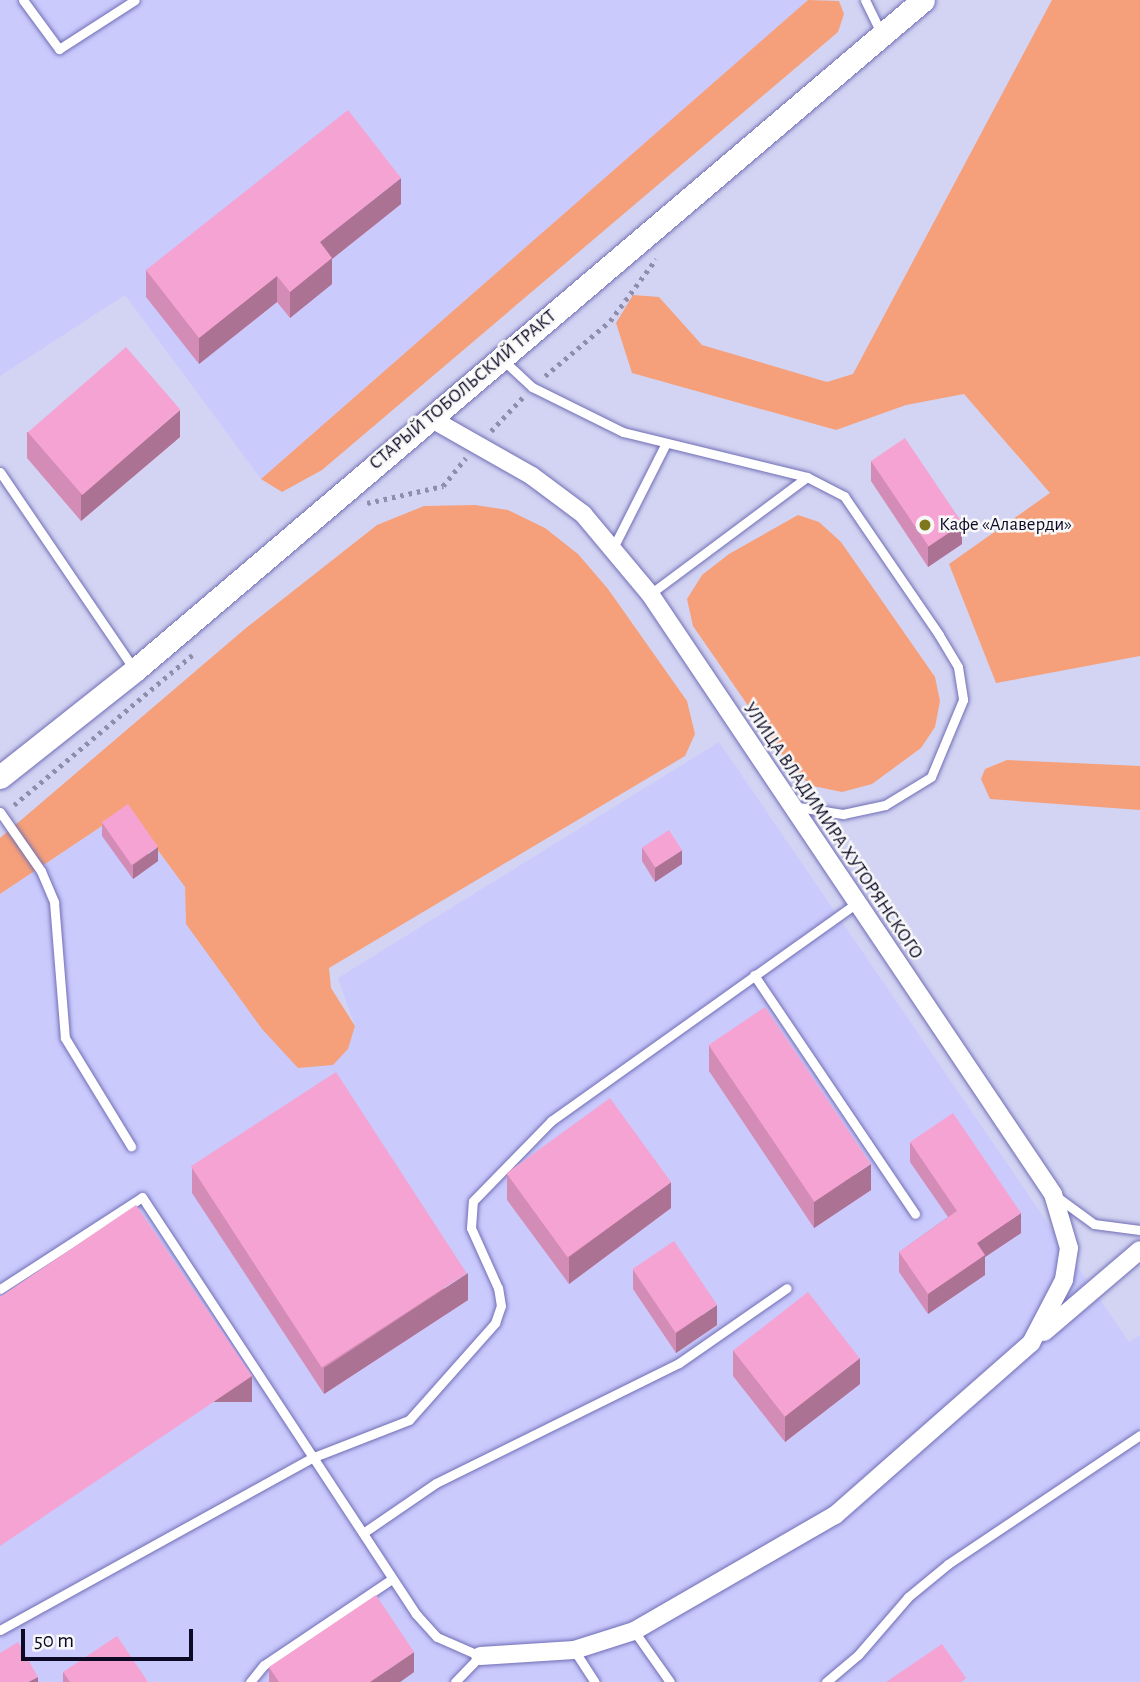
<!DOCTYPE html>
<html>
<head>
<meta charset="utf-8">
<style>
	body { margin:0 }
	#map { position:relative; width:1140px; height:1682px; overflow:hidden; background:#d3d4f3; font-family:"Alegreya Sans",sans-serif }
	div>[style] { position:absolute }
	[style*='--x'] { left:calc(var(--x)*1px); top:calc(var(--y)*1px); width:calc(var(--w)*1px); rotate:calc(var(--a)*1deg) }
	.built>* { inset:0; background:#cacafd }
	.green>* { inset:0; background:#f5a07a }
	.path>* { height:4.5px; margin-top:-2.25px; transform-origin:0; background:repeating-linear-gradient(90deg,#8e8dab 0 3.5px,transparent 0 8.5px) }
	.roads { filter:drop-shadow(0 0 2px #716eb5) drop-shadow(0 0 2px #716eb5) }
	.service>* { height:9px; margin:-4.5px; padding:0 4.5px; transform-origin:4.5px; border-radius:4.5px; background:#fff }
	.minor>* { height:18px; margin:-9px; padding:0 9px; transform-origin:9px; border-radius:9px; background:#fff }
	.tertiary>* { height:23px; margin:-11.5px; padding:0 11.5px; transform-origin:11.5px; border-radius:11.5px; background:#fff }
	.wall>* { inset:0; background:#d38cb5 }
	.shaded-wall>* { inset:0; background:#ac7293; transform-origin:0 0 }
	.building>* { inset:0; background:#f5a3d2; transform-origin:0 0 }
	.dots>* { width:19px; height:19px; translate:-50% -50%; box-sizing:border-box; border:4px solid #f8f8f8; border-radius:50% }
	span { translate:-50% -50%; white-space:nowrap; text-align:center; line-height:1.15; -webkit-text-stroke:5px #f8f8f8; paint-order:stroke }
	.street-label { font-size:19px; color:#0d0a25 }
	.poi-label { font-size:19px; color:#0d0a25 }
	.left { translate:0 -50%; text-align:left }
	.scale { position:absolute; left:21px; top:1629px; width:172px; height:32px; box-sizing:border-box; border:4px solid #0d0a25; border-top:0; padding-left:9px; font-size:21px; line-height:24px; white-space:nowrap; color:#0d0a25; -webkit-text-stroke:5px #f8f8f8; paint-order:stroke }
</style>
</head>
<body>
<div id="map">
	<div class="built">
		<i style="clip-path:polygon(0 0,808px 0,261px 479px,125px 295px,0 376px)"></i>
		<i style="clip-path:polygon(719px 742px,1129px 1342px,1140px 1335px,1140px 1682px,0 1682px,0 894px,120px 814px,132px 815px,185px 887px,186px 924px,298px 1068px,332px 1065px,348px 1049px,355px 1026px,338px 978px)"></i>
	</div>
	<div class="green">
		<i style="clip-path:polygon(808px 0,839px 1px,844px 14px,838px 32px,322px 470px,282px 492px,261px 479px)"></i>
		<i style="clip-path:polygon(1052px 0,1140px 0,1140px 656px,996px 683px,949px 564px,1050px 493px,964px 394px,906px 405px,836px 430px,632px 373px,616px 323px,633px 295px,659px 297px,702px 345px,827px 382px,853px 374px)"></i>
		<i style="clip-path:polygon(475px 505px,508px 510px,545px 528px,578px 554px,608px 589px,687px 701px,695px 734px,685px 756px,329px 968px,331px 988px,355px 1026px,348px 1049px,333px 1065px,298px 1068px,262px 1029px,186px 924px,185px 887px,132px 815px,120px 814px,0 894px,0 838px,246px 628px,377px 525px,424px 506px)"></i>
		<i style="clip-path:polygon(798px 515px,819px 522px,841px 542px,935px 677px,940px 701px,935px 727px,921px 748px,872px 784px,842px 792px,813px 786px,794px 772px,693px 626px,687px 599px,702px 575px,729px 554px)"></i>
		<i style="clip-path:polygon(1007px 760px,1140px 766px,1140px 810px,990px 799px,981px 779px,985px 769px)"></i>
	</div>
	<div class="path">
		<i style="--x:545;--y:376;--w:85;--a:-40.2"></i>
		<i style="--x:610;--y:321;--w:77;--a:-53.4"></i>
		<i style="--x:491;--y:431;--w:47;--a:-46.7"></i>
		<i style="--x:367;--y:503;--w:78;--a:-12.6"></i>
		<i style="--x:443;--y:486;--w:36;--a:-51"></i>
		<i style="--x:14;--y:805;--w:233;--a:-40.1"></i>
	</div>
	<div class="roads">
		<div class="service">
			<i style="--x:23;--y:0;--w:61;--a:53.7"></i>
			<i style="--x:59;--y:49;--w:90;--a:-32.8"></i>
			<i style="--x:865;--y:0;--w:37;--a:64"></i>
			<i style="--x:503;--y:360;--w:40;--a:43"></i>
			<i style="--x:532;--y:387;--w:102;--a:26.3"></i>
			<i style="--x:623;--y:432;--w:189;--a:13.7"></i>
			<i style="--x:807;--y:477;--w:42;--a:27.2"></i>
			<i style="--x:844;--y:496;--w:168;--a:55.6"></i>
			<i style="--x:939;--y:635;--w:37;--a:59"></i>
			<i style="--x:958;--y:667;--w:33;--a:81"></i>
			<i style="--x:963;--y:700;--w:83;--a:112.6"></i>
			<i style="--x:931;--y:777;--w:54;--a:148.7"></i>
			<i style="--x:885;--y:805;--w:43;--a:167.9"></i>
			<i style="--x:843;--y:814;--w:52;--a:-171.1"></i>
			<i style="--x:0;--y:472;--w:238;--a:55.8"></i>
			<i style="--x:613;--y:548;--w:115;--a:-63.2"></i>
			<i style="--x:650;--y:594;--w:196;--a:-36.7"></i>
			<i style="--x:0;--y:812;--w:72;--a:55.2"></i>
			<i style="--x:41;--y:871;--w:34;--a:67"></i>
			<i style="--x:54;--y:902;--w:136;--a:85.4"></i>
			<i style="--x:65;--y:1038;--w:127;--a:58.6"></i>
			<i style="--x:754;--y:975;--w:288;--a:56"></i>
			<i style="--x:1057;--y:1197;--w:46;--a:36.1"></i>
			<i style="--x:1094;--y:1224;--w:46;--a:7.4"></i>
			<i style="--x:0;--y:1289;--w:169;--a:-32.9"></i>
			<i style="--x:142;--y:1197;--w:499;--a:56.7"></i>
			<i style="--x:416;--y:1614;--w:31;--a:48"></i>
			<i style="--x:437;--y:1637;--w:47;--a:23.8"></i>
			<i style="--x:480;--y:1656;--w:36;--a:134"></i>
			<i style="--x:363;--y:1533;--w:88;--a:-34.4"></i>
			<i style="--x:436;--y:1483;--w:271;--a:-26.3"></i>
			<i style="--x:679;--y:1363;--w:131;--a:-34.8"></i>
			<i style="--x:0;--y:1630;--w:359;--a:-28.9"></i>
			<i style="--x:314;--y:1457;--w:102;--a:-21.3"></i>
			<i style="--x:409;--y:1420;--w:130;--a:-48.4"></i>
			<i style="--x:495;--y:1323;--w:18;--a:-71"></i>
			<i style="--x:501;--y:1306;--w:18;--a:-99"></i>
			<i style="--x:498;--y:1288;--w:66;--a:-114.2"></i>
			<i style="--x:471;--y:1228;--w:27;--a:-86"></i>
			<i style="--x:473;--y:1201;--w:112;--a:-45.7"></i>
			<i style="--x:551;--y:1121;--w:374;--a:-35.5"></i>
			<i style="--x:634;--y:1631;--w:62;--a:54.8"></i>
			<i style="--x:574;--y:1650;--w:38;--a:57"></i>
			<i style="--x:250;--y:1682;--w:22;--a:-51"></i>
			<i style="--x:264;--y:1665;--w:154;--a:-33.9"></i>
			<i style="--x:826;--y:1682;--w:42;--a:-40.2"></i>
			<i style="--x:858;--y:1655;--w:77;--a:-49.2"></i>
			<i style="--x:908;--y:1597;--w:52;--a:-39.5"></i>
			<i style="--x:948;--y:1564;--w:231;--a:-33.9"></i>
		</div>
		<div class="minor">
			<i style="--x:430;--y:418;--w:117;--a:29.6"></i>
			<i style="--x:532;--y:476;--w:64;--a:36.7"></i>
			<i style="--x:583;--y:514;--w:104;--a:50.1"></i>
			<i style="--x:650;--y:594;--w:723;--a:56.11"></i>
			<i style="--x:1053;--y:1194;--w:56;--a:73.5"></i>
			<i style="--x:1069;--y:1248;--w:32;--a:99"></i>
			<i style="--x:1064;--y:1280;--w:71;--a:117.6"></i>
			<i style="--x:1031;--y:1343;--w:261;--a:138.7"></i>
			<i style="--x:835;--y:1515;--w:232;--a:150"></i>
			<i style="--x:634;--y:1631;--w:63;--a:162.4"></i>
			<i style="--x:574;--y:1650;--w:94;--a:176.3"></i>
			<i style="--x:1044;--y:1332;--w:126;--a:-40.5"></i>
		</div>
		<div class="tertiary">
			<i style="--x:0;--y:777;--w:172;--a:-38.4"></i>
			<i style="--x:135;--y:670;--w:1034;--a:-40.37"></i>
		</div>
	</div>
	<div class="wall">
		<i style="clip-path:polygon(401px 204px,332px 259px,332px 284px,290px 318px,277px 302px,199px 364px,146px 297px,146px 270px)"></i>
		<i style="clip-path:polygon(27px 432px,180px 437px,81px 521px,27px 458px)"></i>
		<i style="clip-path:polygon(871px 461px,962px 544px,928px 567px,871px 481px)"></i>
		<i style="clip-path:polygon(102px 822px,158px 861px,133px 879px,102px 836px)"></i>
		<i style="clip-path:polygon(642px 848px,682px 864px,655px 882px,642px 861px)"></i>
		<i style="clip-path:polygon(709px 1045px,871px 1190px,814px 1228px,709px 1071px)"></i>
		<i style="clip-path:polygon(910px 1142px,1021px 1233px,985px 1257px,985px 1275px,928px 1314px,899px 1272px,899px 1252px,948px 1217px,910px 1162px)"></i>
		<i style="clip-path:polygon(192px 1167px,468px 1300px,324px 1394px,192px 1193px)"></i>
		<i style="clip-path:polygon(507px 1174px,671px 1208px,569px 1284px,507px 1200px)"></i>
		<i style="clip-path:polygon(633px 1269px,717px 1325px,676px 1353px,633px 1289px)"></i>
		<i style="clip-path:polygon(733px 1350px,860px 1384px,785px 1442px,733px 1376px)"></i>
		<i style="clip-path:polygon(269px 1667px,414px 1672px,400px 1682px,269px 1682px)"></i>
		<i style="clip-path:polygon(63px 1672px,148px 1682px,63px 1682px)"></i>
	</div>
	<div class="shaded-wall">
		<i style="clip-path:polygon(401px 178px,401px 204px,332px 259px,332px 284px,290px 318px,290px 292px,320px 242px)"></i>
		<i style="clip-path:polygon(277px 276px,277px 302px,199px 364px,199px 338px)"></i>
		<i style="clip-path:polygon(180px 410px,180px 437px,81px 521px,81px 495px)"></i>
		<i style="clip-path:polygon(962px 524px,962px 544px,928px 567px,928px 547px)"></i>
		<i style="clip-path:polygon(158px 847px,158px 861px,133px 879px,133px 865px)"></i>
		<i style="clip-path:polygon(682px 850px,682px 864px,655px 882px,655px 868px)"></i>
		<i style="clip-path:polygon(871px 1164px,871px 1190px,814px 1228px,814px 1202px)"></i>
		<i style="clip-path:polygon(671px 1182px,671px 1208px,569px 1284px,569px 1257px)"></i>
		<i style="clip-path:polygon(1021px 1213px,1021px 1233px,985px 1257px,985px 1275px,928px 1314px,928px 1294px,977px 1243px)"></i>
		<i style="clip-path:polygon(468px 1273px,468px 1300px,324px 1394px,324px 1368px)"></i>
		<i style="clip-path:polygon(717px 1305px,717px 1325px,676px 1353px,676px 1333px)"></i>
		<i style="clip-path:polygon(860px 1358px,860px 1384px,785px 1442px,785px 1416px)"></i>
		<i style="left:252px;top:1376px;width:26px;height:304px;rotate:90deg"></i>
		<i style="clip-path:polygon(414px 1652px,414px 1672px,400px 1682px,370px 1682px)"></i>
		<i style="clip-path:polygon(38px 1677px,38px 1682px,28px 1682px)"></i>
	</div>
	<div class="building">
		<i style="clip-path:polygon(348px 110px,401px 178px,320px 242px,332px 258px,290px 292px,277px 276px,199px 338px,146px 270px)"></i>
		<i style="left:126px;top:347px;width:83px;height:130px;rotate:49deg"></i>
		<i style="left:905px;top:438px;width:103px;height:41px;rotate:56deg"></i>
		<i style="left:128px;top:804px;width:52px;height:32px;rotate:55deg"></i>
		<i style="left:669px;top:830px;width:24px;height:32px;rotate:57deg"></i>
		<i style="left:765px;top:1007px;width:189px;height:68px;rotate:56deg"></i>
		<i style="left:336px;top:1072px;width:240px;height:173px;rotate:57deg"></i>
		<i style="left:610px;top:1098px;width:104px;height:128px;rotate:54deg"></i>
		<i style="clip-path:polygon(953px 1113px,1021px 1213px,977px 1243px,985px 1255px,928px 1294px,899px 1252px,957px 1211px,910px 1142px)"></i>
		<i style="clip-path:polygon(136px 1205px,252px 1376px,0 1546px,0 1297px)"></i>
		<i style="left:674px;top:1241px;width:77px;height:50px;rotate:56deg"></i>
		<i style="left:808px;top:1292px;width:84px;height:95px;rotate:52deg"></i>
		<i style="clip-path:polygon(376px 1595px,414px 1652px,370px 1682px,279px 1682px,269px 1667px)"></i>
		<i style="clip-path:polygon(117px 1636px,148px 1682px,70px 1682px,63px 1672px)"></i>
		<i style="clip-path:polygon(18px 1642px,38px 1677px,28px 1682px,0 1682px,0 1653px)"></i>
		<i style="clip-path:polygon(942px 1644px,966px 1678px,961px 1682px,886px 1682px)"></i>
	</div>
	<div class="dots">
		<i style="left:925px;top:525px;background:#7e771b"></i>
	</div>
	<div class="street-label">
		<span style="left:463px;top:390px;rotate:-40deg">СТАРЫЙ ТОБОЛЬСКИЙ ТРАКТ</span>
		<span style="left:833px;top:831px;rotate:56deg">УЛИЦА ВЛАДИМИРА ХУТОРЯНСКОГО</span>
	</div>
	<div class="poi-label">
		<span class="left" style="left:939px;top:525px">Кафе «Алаверди»</span>
	</div>
	<div class="scale">50 m</div>
</div>
</body>
</html>
